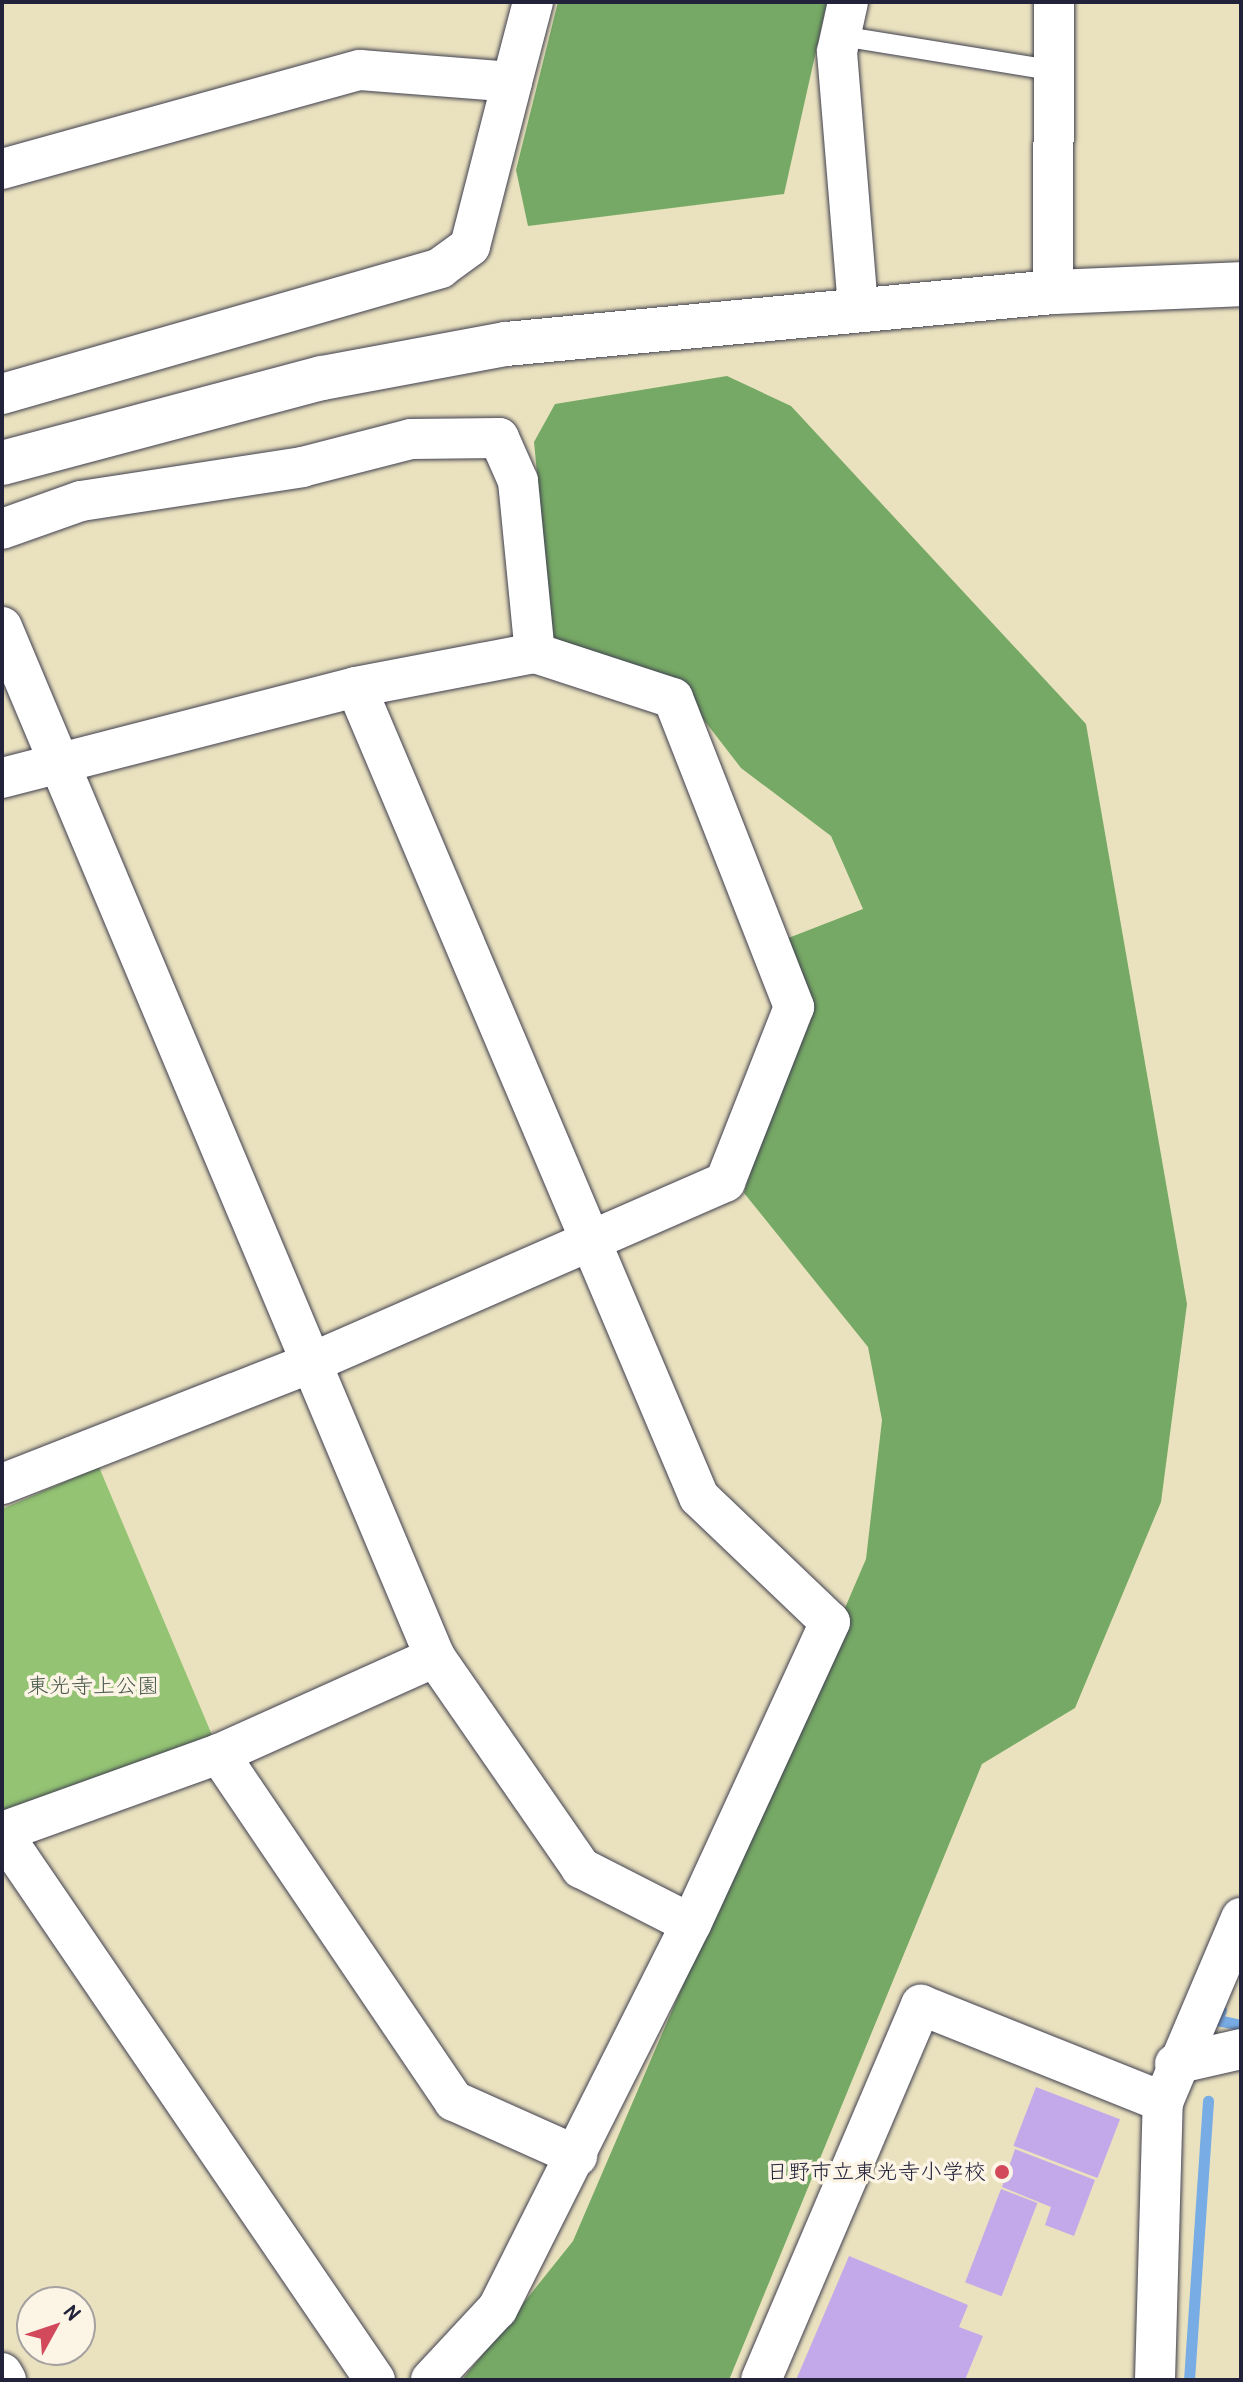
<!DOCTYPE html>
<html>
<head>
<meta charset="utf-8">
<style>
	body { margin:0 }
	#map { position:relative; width:1243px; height:2382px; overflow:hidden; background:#eae2bf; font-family:"Patrick Hand","Klee One",sans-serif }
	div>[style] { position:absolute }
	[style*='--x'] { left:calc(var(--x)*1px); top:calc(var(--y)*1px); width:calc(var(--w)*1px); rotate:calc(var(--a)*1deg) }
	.green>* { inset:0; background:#93c373 }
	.forest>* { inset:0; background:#76a965 }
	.stream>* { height:11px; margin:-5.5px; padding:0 5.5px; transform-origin:5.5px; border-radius:5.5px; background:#77ace5 }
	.building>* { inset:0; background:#c3a9ea; transform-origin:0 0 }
	.roads { filter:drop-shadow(0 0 2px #403f4f) drop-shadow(0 0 2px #403f4f) }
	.service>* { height:20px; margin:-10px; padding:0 10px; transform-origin:10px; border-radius:10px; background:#fff }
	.minor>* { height:40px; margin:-20px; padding:0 20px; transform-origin:20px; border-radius:20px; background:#fff }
	.tertiary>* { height:44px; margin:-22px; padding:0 22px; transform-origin:22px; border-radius:22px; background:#fff }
	.dots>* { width:22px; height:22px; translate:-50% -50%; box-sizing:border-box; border:4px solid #fcf5e5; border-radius:50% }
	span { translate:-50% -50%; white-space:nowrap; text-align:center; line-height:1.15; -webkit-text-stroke:7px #fcf5e5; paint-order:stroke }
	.park-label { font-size:22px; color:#4a5a4f }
	.poi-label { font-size:22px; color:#22223b }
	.right { translate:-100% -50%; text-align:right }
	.frame { position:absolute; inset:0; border:4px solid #22223b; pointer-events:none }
	.north { position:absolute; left:16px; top:2286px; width:80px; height:80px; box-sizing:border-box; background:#fcf5e5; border:2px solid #a5a1a1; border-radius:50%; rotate:50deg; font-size:22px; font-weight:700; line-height:32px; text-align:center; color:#22223b }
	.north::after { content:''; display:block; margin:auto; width:28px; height:36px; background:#d1495b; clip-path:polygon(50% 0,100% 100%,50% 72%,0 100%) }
</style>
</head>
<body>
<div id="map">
	<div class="green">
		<i style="clip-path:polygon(99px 1467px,212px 1735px,2px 1821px,2px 1509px)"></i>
	</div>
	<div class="forest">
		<i style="clip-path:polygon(558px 2px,827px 2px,784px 194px,528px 226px,516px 170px)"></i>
		<i style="clip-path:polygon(727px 376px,791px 406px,1086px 724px,1187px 1304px,1161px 1502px,1075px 1708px,982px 1764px,729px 2380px,462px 2380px,573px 2241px,866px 1559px,882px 1420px,868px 1347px,744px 1193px,803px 1006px,778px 942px,863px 909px,831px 836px,741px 768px,683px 693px,554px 650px,534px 442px,555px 404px)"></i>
	</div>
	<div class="stream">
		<i style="--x:1221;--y:2010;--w:11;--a:112"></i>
		<i style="--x:1217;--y:2020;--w:24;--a:12"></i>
		<i style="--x:1189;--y:2380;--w:280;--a:-86.1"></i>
	</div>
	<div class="building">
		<i style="left:1036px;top:2087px;width:90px;height:63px;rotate:21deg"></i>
		<i style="clip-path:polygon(1015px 2149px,1095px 2180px,1074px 2236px,1045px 2225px,1051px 2207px,1002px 2187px)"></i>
		<i style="left:1001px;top:2189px;width:39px;height:100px;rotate:21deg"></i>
		<i style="clip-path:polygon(849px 2256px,968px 2305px,959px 2327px,983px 2336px,965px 2380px,796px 2380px)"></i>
	</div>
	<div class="roads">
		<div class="service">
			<i style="--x:841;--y:36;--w:213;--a:9.2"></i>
		</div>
		<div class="minor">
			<i style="--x:848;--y:2;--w:51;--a:102.4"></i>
			<i style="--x:837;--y:52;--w:259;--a:85.3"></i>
			<i style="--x:2;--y:169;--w:371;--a:-15.5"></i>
			<i style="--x:360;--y:70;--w:152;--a:4.5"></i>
			<i style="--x:512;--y:82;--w:83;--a:-75.3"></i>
			<i style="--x:1053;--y:292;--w:290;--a:-89.8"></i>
			<i style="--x:2;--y:394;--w:456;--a:-16"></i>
			<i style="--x:440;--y:268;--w:37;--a:-36"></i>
			<i style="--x:470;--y:246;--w:169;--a:-75.6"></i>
			<i style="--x:2;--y:529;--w:84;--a:-19.5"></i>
			<i style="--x:81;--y:501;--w:224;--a:-8.7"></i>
			<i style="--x:302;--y:467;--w:113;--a:-14.4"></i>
			<i style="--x:411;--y:439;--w:88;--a:-0.7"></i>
			<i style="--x:499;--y:438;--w:47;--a:66.2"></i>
			<i style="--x:518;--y:481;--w:173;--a:84.4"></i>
			<i style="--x:535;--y:653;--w:145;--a:18.1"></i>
			<i style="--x:673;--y:698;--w:332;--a:68.6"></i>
			<i style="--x:794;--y:1007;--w:188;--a:111.5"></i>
			<i style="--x:725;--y:1182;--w:452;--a:156.4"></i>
			<i style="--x:311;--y:1363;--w:332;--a:158.6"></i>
			<i style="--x:2;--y:627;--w:1117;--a:67.2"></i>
			<i style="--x:435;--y:1657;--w:257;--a:55.3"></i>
			<i style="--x:581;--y:1868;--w:123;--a:27"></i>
			<i style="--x:356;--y:687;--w:880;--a:67.05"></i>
			<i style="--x:699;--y:1497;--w:181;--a:43.7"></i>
			<i style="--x:830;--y:1622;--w:332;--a:114.7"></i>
			<i style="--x:691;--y:1924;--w:431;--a:116.7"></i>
			<i style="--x:497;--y:2309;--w:97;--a:132.9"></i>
			<i style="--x:2;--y:778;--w:366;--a:-14.4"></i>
			<i style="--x:356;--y:687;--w:182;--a:-10.8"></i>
			<i style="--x:219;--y:1754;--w:419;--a:55.9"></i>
			<i style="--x:454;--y:2101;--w:135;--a:24.1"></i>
			<i style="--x:2;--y:1832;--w:231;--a:-19.8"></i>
			<i style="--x:219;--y:1754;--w:237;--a:-24.2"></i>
			<i style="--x:2;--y:1833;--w:662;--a:55.71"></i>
			<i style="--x:1175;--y:2064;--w:68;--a:-12.8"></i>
			<i style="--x:2;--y:2373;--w:8;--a:60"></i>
			<i style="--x:761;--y:2380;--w:408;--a:-66.9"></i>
			<i style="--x:921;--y:2005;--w:261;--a:21.8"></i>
			<i style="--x:1155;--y:2380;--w:278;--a:-88.4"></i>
			<i style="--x:1163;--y:2102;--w:200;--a:-67"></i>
		</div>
		<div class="tertiary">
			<i style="--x:2;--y:463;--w:331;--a:-14.9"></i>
			<i style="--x:322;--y:378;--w:187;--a:-10.5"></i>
			<i style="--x:506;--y:344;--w:549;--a:-5.43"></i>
			<i style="--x:1053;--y:292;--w:188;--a:-2.4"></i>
		</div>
	</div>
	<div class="dots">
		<i style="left:1002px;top:2172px;background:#d1495b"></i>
	</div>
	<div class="park-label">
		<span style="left:93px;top:1686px">東光寺上公園</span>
	</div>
	<div class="poi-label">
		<span class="right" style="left:986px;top:2172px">日野市立東光寺小学校</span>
	</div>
	<div class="frame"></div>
	<div class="north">N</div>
</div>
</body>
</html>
